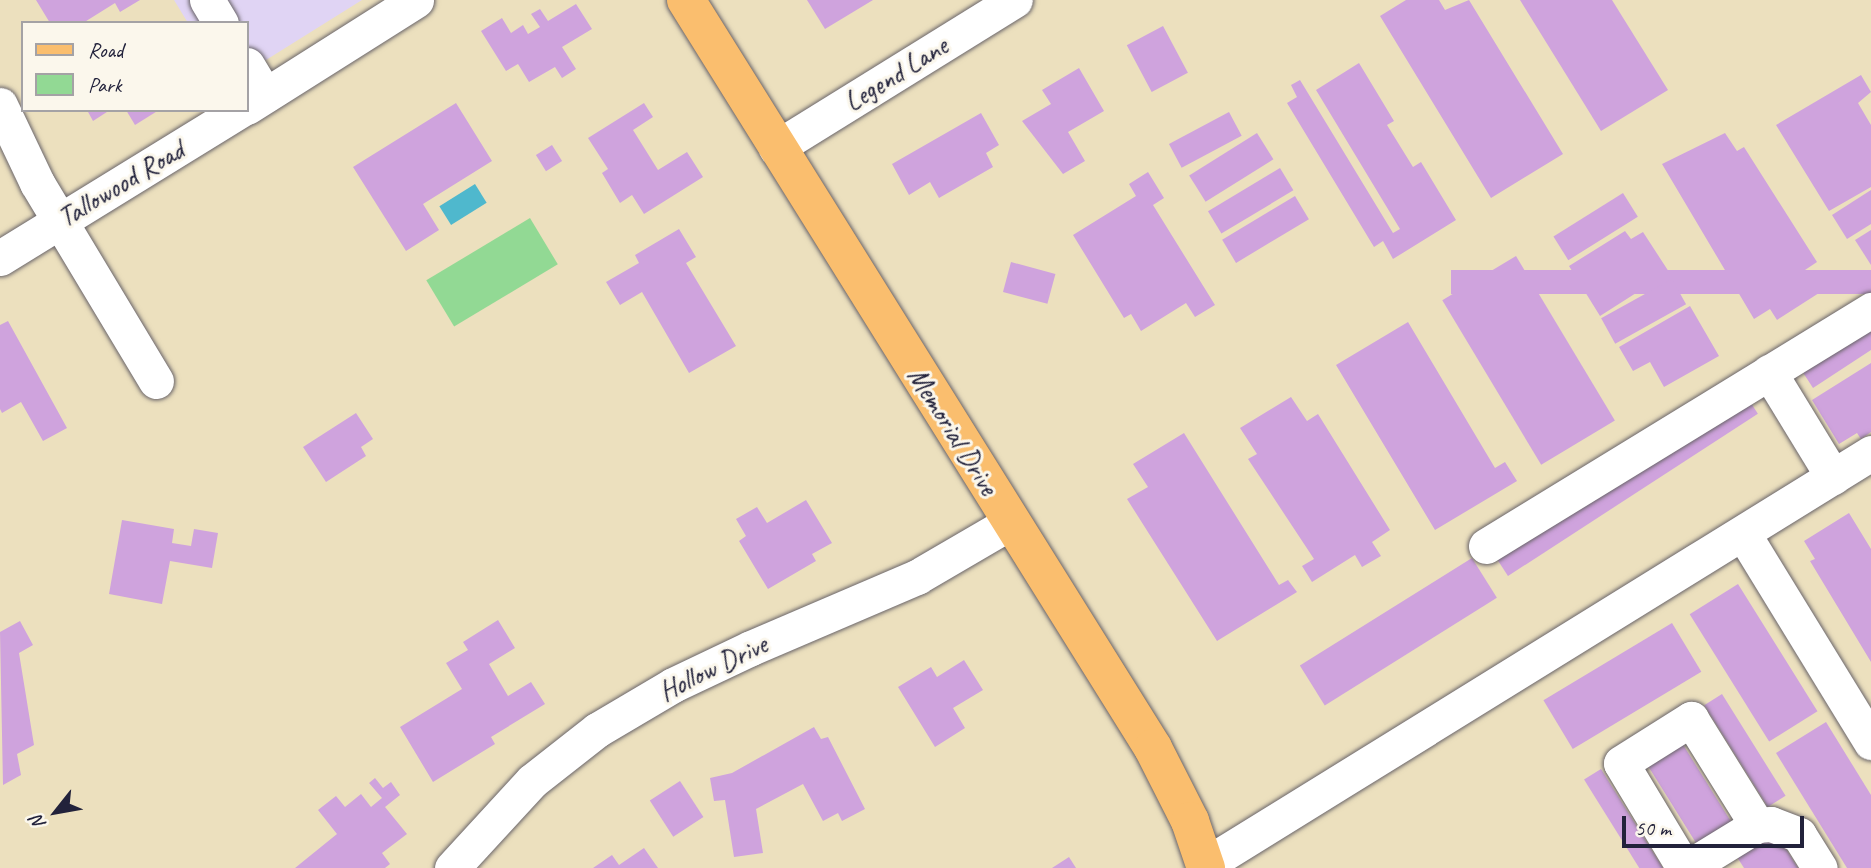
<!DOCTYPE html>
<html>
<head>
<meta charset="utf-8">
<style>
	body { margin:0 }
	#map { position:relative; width:1871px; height:868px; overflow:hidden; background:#ece0be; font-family:Caveat,sans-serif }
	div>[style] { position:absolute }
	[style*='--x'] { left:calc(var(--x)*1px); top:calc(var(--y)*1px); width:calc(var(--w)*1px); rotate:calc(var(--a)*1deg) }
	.built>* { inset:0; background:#e0d4f4 }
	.green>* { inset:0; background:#92d994; transform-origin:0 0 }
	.water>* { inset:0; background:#4fb8cd; transform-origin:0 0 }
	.building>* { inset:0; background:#cfa3dd; transform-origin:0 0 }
	.roads { filter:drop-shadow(0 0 2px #696469) drop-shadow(0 0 2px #696469) }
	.minor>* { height:35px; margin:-17.5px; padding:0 17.5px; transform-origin:17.5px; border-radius:17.5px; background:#fff }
	.major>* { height:38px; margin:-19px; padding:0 19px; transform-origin:19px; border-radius:19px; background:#fabe6e }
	span { translate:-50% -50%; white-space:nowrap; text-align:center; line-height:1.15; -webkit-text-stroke:6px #fbf7ec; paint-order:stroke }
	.street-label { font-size:28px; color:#22223b }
	.legend { position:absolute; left:21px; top:21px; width:228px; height:91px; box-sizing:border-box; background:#fbf7ec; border:2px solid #a4a2a5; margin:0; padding:9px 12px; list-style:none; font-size:21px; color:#22223b }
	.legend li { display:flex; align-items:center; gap:14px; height:35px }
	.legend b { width:35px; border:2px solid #a4a2a5 }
	.north { position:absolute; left:21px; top:777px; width:70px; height:70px; -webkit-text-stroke:5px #fbf7ec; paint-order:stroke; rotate:239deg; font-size:19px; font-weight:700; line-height:28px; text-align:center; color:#22223b }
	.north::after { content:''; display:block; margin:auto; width:24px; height:32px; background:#22223b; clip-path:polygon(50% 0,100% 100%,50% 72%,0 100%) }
	.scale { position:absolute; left:1622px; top:816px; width:182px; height:32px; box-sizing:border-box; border:4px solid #22223b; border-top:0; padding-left:9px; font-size:21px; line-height:24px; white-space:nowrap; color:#22223b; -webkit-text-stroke:5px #fbf7ec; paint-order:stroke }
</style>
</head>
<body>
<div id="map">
	<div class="built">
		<i style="clip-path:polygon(174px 0,362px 0,247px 72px,247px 23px,188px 23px)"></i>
	</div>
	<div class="green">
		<i style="left:530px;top:218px;width:54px;height:121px;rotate:59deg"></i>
	</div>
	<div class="water">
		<i style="left:475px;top:184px;width:22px;height:42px;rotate:58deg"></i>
	</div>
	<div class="building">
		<i style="clip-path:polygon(36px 0,140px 0,120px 12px,115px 3px,83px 23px,50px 23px)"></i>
		<i style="clip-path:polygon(807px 0,873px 0,825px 29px)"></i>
		<i style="clip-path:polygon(1406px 0,1439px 0,1445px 10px,1469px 0,1563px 154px,1491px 198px,1380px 16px)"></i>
		<i style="clip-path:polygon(1520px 0,1612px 0,1668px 90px,1601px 131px)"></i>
		<i style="clip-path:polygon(576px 4px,592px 29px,562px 47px,576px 69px,562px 78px,555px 67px,529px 82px,518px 64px,506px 71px,481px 31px,502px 18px,511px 33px,523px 25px,528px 34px,540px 27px,531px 14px,540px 9px,548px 21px)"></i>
		<i style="left:1163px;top:26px;width:53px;height:41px;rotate:62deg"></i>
		<i style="clip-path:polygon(1359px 63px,1394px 121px,1387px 125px,1413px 167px,1421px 162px,1456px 220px,1393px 259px,1383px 241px,1374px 247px,1287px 103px,1297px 97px,1291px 85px,1300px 80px,1393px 233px,1400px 229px,1316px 90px)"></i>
		<i style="clip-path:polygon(1079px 68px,1104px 111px,1068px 132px,1085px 161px,1063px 174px,1022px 121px,1051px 104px,1042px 90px)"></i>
		<i style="clip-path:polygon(1861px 75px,1871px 92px,1858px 103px,1871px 125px,1871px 187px,1829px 211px,1776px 125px)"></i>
		<i style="clip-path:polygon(456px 103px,492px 161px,423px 204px,439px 230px,406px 251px,353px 167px)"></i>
		<i style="clip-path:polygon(644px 103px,653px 117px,633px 130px,658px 170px,687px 152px,703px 177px,644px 214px,632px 195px,620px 203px,602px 173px,608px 169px,588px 138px)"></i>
		<i style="clip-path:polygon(87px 110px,110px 110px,93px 121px)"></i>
		<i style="clip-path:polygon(126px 110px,159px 110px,135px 125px)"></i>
		<i style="left:1229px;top:112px;width:27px;height:68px;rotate:62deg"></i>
		<i style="clip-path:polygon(981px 113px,999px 145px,986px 153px,993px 167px,939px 198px,930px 182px,909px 195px,892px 164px)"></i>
		<i style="left:1257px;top:133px;width:31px;height:80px;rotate:58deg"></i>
		<i style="clip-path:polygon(1725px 133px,1737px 151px,1744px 147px,1817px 262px,1805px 270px,1819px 293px,1777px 320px,1770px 309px,1754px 319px,1662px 164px)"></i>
		<i style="left:552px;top:145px;width:19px;height:19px;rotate:58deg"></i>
		<i style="left:1280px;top:168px;width:26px;height:84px;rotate:59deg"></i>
		<i style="clip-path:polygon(1148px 172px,1164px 198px,1153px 205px,1215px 305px,1195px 317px,1186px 303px,1141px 331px,1131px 314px,1124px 318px,1073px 235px,1136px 196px,1129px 184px)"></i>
		<i style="clip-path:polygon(1871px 190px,1871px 224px,1847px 239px,1832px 215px)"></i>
		<i style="left:1623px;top:193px;width:28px;height:82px;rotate:58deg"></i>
		<i style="left:1295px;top:196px;width:27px;height:85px;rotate:59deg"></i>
		<i style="clip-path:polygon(679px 229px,696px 257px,686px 263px,736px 346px,689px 373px,642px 292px,620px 305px,606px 282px,639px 263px,635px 255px)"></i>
		<i style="clip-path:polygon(1871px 230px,1871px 265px,1855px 240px)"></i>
		<i style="clip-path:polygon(1625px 231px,1631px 239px,1643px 232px,1669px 272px,1600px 316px,1569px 266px)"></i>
		<i style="left:1516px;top:256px;width:192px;height:86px;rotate:59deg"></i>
		<i style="left:1011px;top:262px;width:46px;height:31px;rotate:15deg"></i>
		<i style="left:1871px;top:270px;width:24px;height:420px;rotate:90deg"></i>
		<i style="left:1672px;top:279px;width:29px;height:81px;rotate:61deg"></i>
		<i style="clip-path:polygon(1690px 306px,1719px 356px,1664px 387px,1650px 362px,1633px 371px,1619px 347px)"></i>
		<i style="clip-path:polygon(8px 321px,67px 428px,43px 441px,21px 402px,2px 413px,0 409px,0 325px)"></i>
		<i style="clip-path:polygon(1408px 322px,1495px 468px,1505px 462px,1517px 481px,1435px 530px,1336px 365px)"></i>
		<i style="clip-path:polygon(1871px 330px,1871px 350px,1813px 388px,1802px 371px)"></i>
		<i style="clip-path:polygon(1871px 363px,1871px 432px,1861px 439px,1857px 433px,1839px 444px,1812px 400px)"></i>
		<i style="clip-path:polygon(1291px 397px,1307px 421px,1318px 414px,1390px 530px,1372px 542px,1381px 556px,1362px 567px,1355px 555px,1312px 582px,1302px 566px,1314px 559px,1248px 459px,1257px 454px,1240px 428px)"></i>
		<i style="left:1747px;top:397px;width:20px;height:298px;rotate:57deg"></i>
		<i style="clip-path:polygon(356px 413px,373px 439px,361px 447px,366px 456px,326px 482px,303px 447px)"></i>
		<i style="clip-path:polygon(1184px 433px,1279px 585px,1288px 580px,1297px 592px,1217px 641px,1127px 499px,1148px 487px,1133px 464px)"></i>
		<i style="clip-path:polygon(806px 500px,832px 543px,812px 554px,816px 561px,768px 589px,739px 541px,746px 536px,736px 519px,757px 507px,767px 523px)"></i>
		<i style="clip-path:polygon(1849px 513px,1871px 549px,1871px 662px,1810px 561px,1815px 559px,1804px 541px)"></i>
		<i style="clip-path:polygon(122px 520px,174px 529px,172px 543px,191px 546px,194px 529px,218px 533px,212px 568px,170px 561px,162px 604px,109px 594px)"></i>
		<i style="left:1472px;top:558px;width:47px;height:203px;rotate:58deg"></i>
		<i style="left:1738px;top:584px;width:150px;height:57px;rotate:58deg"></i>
		<i style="clip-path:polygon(498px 620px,515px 648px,489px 664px,508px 696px,531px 682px,545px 704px,491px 737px,495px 744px,433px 782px,400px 727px,462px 689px,446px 663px,468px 650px,463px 642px)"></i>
		<i style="clip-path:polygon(20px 621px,33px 645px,19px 653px,34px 745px,17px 754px,21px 775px,3px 785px,0 632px)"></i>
		<i style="left:1672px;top:623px;width:57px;height:150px;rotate:59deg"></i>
		<i style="clip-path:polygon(964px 660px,983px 690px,953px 708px,965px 728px,935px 747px,898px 687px,931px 667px,937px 677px)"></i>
		<i style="left:1722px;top:694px;width:120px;height:21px;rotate:58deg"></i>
		<i style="clip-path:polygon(1826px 722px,1871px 795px,1871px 868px,1847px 868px,1776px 753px)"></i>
		<i style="clip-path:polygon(814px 727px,821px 739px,828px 737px,865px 809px,842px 821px,838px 813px,823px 821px,803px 784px,756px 809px,763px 853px,734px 857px,725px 800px,714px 801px,710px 778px,732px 773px)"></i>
		<i style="left:1682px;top:743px;width:101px;height:41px;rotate:58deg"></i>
		<i style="left:1601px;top:769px;width:117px;height:20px;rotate:58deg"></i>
		<i style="clip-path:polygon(375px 778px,383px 788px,391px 782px,400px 795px,385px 807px,407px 834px,382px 853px,390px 864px,385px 868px,295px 868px,337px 834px,318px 810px,336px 796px,345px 807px,361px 794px,371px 807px,382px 798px,369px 783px)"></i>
		<i style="left:680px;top:781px;width:43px;height:36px;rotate:57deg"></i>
		<i style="clip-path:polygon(1774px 830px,1798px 868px,1744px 868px,1735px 854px)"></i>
		<i style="clip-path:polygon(644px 848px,658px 868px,593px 868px,612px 855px,619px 865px)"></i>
		<i style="clip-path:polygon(1069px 857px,1076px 868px,1052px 868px)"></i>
	</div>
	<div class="roads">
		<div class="minor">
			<i style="--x:207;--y:0;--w:27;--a:59"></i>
			<i style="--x:247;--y:65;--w:35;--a:59"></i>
			<i style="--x:0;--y:105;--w:86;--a:64.6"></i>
			<i style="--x:37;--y:183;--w:231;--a:59"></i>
			<i style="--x:247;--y:107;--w:200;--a:-32.3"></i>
			<i style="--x:776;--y:148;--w:281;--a:-31.8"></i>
			<i style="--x:0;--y:258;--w:283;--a:-31.6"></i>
			<i style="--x:1769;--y:372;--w:123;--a:58.6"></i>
			<i style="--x:1744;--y:535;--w:243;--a:58.5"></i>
			<i style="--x:1486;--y:546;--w:452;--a:-31.5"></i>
			<i style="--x:1205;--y:865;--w:783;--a:-31.74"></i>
			<i style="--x:452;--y:868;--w:118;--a:-47.4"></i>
			<i style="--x:532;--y:781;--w:83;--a:-38.1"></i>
			<i style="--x:597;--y:730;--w:88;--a:-30.6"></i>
			<i style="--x:673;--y:685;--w:86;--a:-25.4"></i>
			<i style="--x:751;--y:648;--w:181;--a:-23.2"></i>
			<i style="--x:917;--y:577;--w:109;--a:-30.3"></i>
			<i style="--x:1684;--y:868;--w:122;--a:-121"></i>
			<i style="--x:1621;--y:763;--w:83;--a:-32.2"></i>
			<i style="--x:1691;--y:719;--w:125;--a:58.1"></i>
			<i style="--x:1687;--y:868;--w:82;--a:-31.6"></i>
			<i style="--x:1757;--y:825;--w:14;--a:-4"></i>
			<i style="--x:1771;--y:824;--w:30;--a:21"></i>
			<i style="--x:1799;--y:835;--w:39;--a:58"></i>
		</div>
		<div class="major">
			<i style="--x:686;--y:0;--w:882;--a:58.02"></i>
			<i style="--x:1153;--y:748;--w:82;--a:63.1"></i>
			<i style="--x:1190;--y:821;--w:50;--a:71.2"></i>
		</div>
	</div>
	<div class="street-label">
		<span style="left:896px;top:74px;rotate:-32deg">Legend Lane</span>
		<span style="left:121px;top:184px;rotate:-31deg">Tallowood Road</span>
		<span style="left:953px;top:431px;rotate:58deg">Memorial Drive</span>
		<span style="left:713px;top:668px;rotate:-26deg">Hollow Drive</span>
	</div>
	<ul class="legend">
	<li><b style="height:9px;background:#fabe6e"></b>Road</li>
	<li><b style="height:19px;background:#92d994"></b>Park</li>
	</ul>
	<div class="north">N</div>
	<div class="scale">50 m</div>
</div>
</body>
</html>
